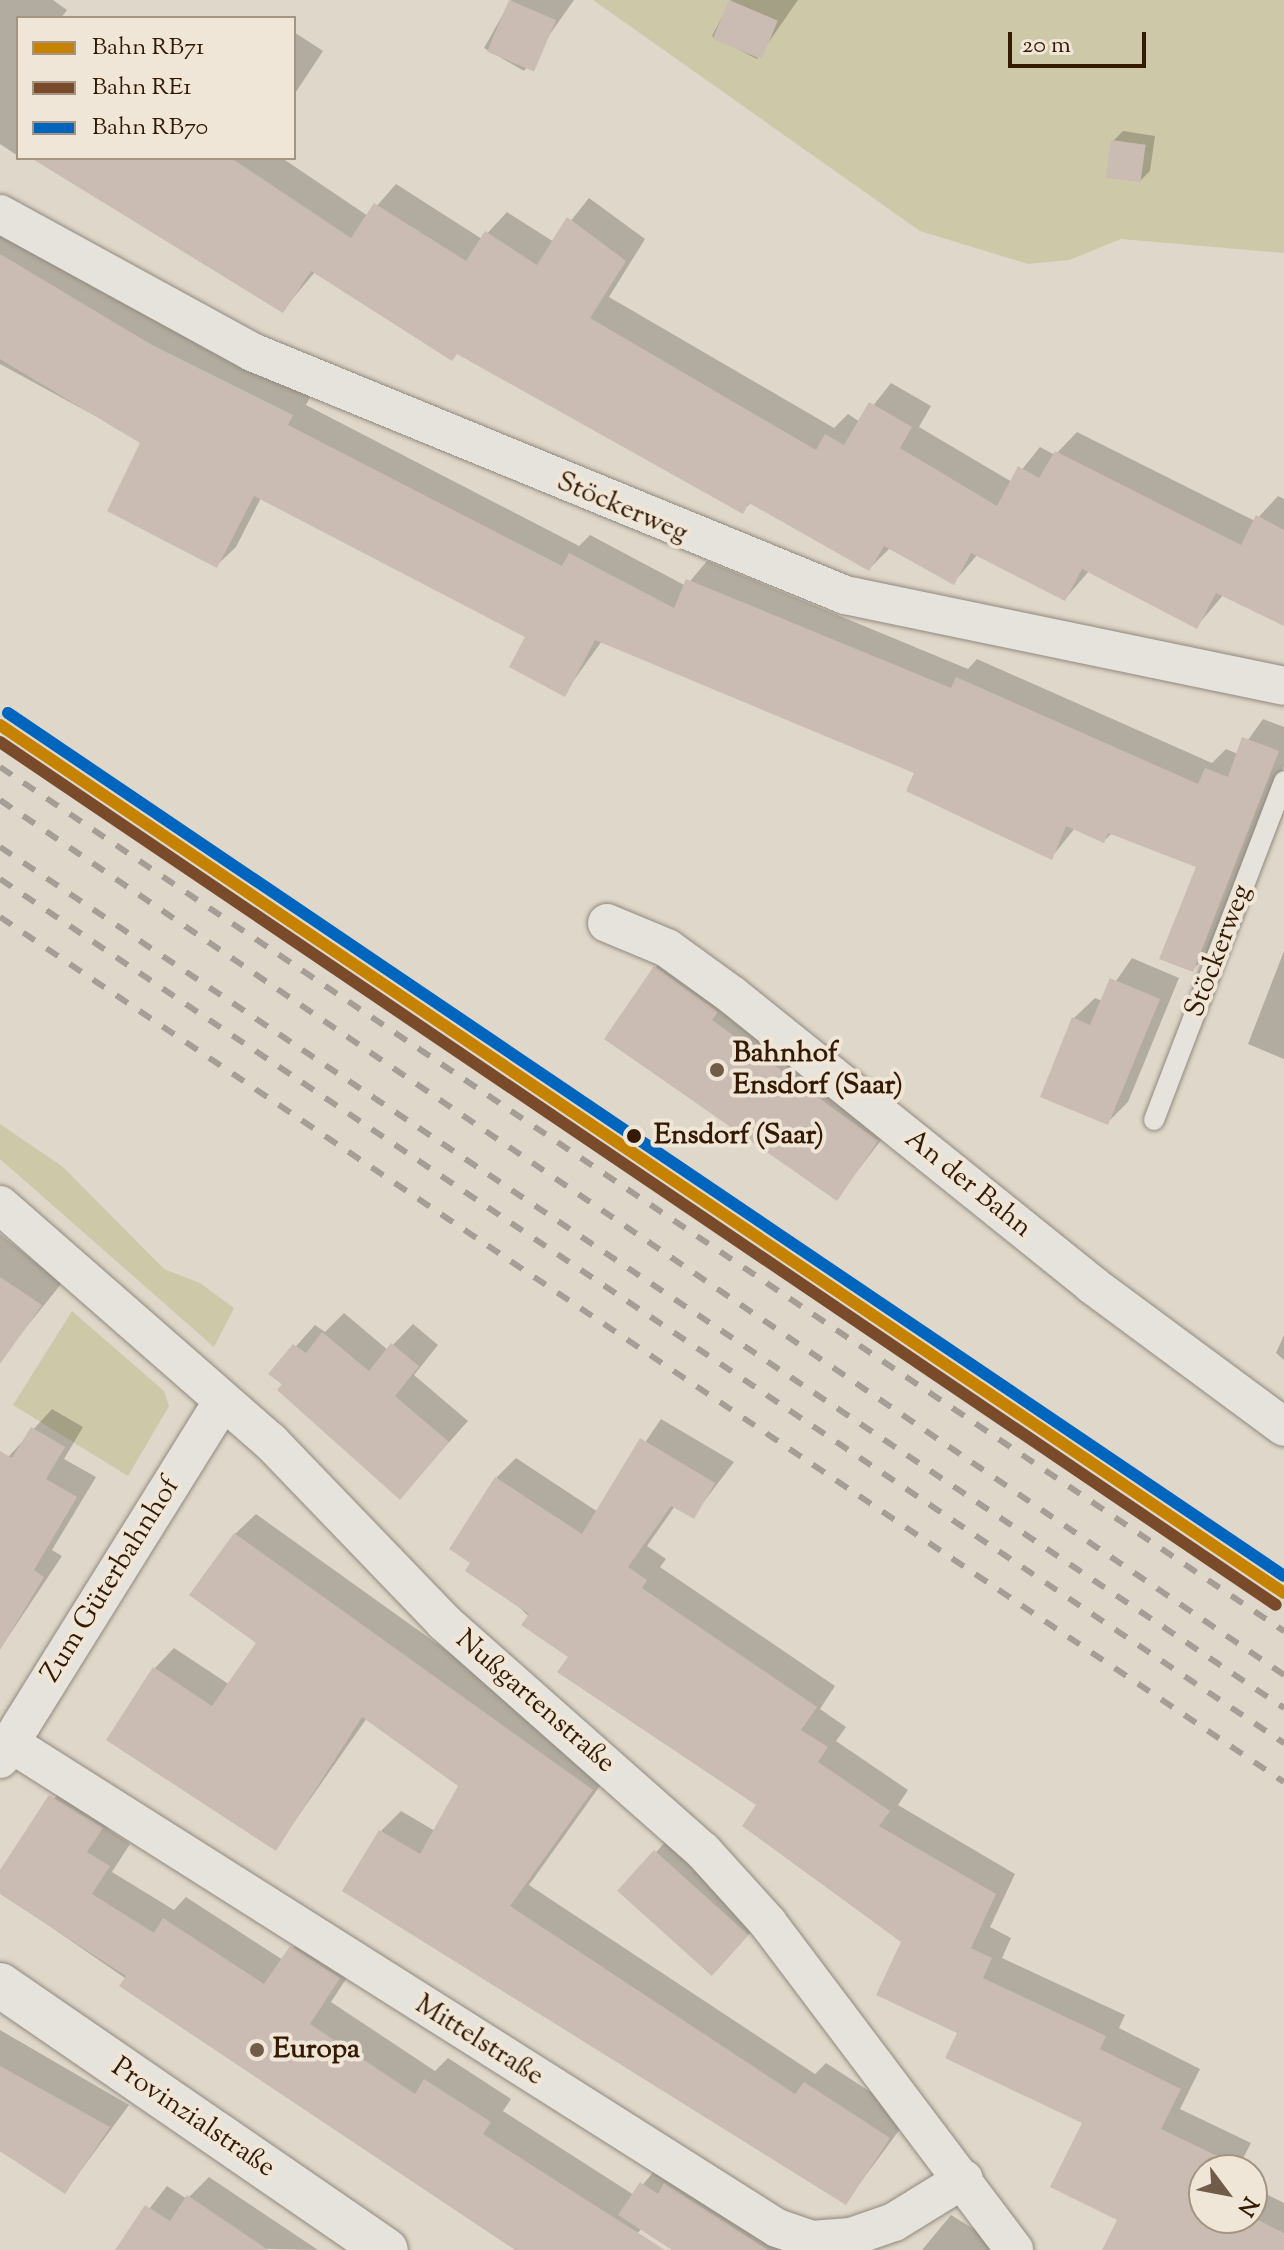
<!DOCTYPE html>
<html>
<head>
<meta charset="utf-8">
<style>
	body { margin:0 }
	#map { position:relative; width:1284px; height:2250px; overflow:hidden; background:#dfd7c9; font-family:"Sorts Mill Goudy",serif }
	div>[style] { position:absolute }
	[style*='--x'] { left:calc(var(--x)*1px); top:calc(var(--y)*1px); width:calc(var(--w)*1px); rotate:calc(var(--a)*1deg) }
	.green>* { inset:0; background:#cdc8a8 }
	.shadow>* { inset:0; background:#0003; transform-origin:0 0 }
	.building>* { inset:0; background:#cbbcb3; transform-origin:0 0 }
	.roads { filter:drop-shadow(0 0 2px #91897f) drop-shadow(0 0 2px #91897f) }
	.service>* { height:20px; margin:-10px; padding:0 10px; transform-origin:10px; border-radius:10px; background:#e6e2dc }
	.minor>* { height:38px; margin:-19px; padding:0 19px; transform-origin:19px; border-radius:19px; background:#e6e2dc }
	.secondary>* { height:44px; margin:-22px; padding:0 22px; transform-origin:22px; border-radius:22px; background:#e6e2dc }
	.rail>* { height:6px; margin-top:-3px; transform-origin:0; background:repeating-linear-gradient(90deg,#a49e96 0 14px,transparent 0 28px) }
	.rail-1>* { height:12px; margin:-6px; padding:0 6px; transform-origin:6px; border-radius:6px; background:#c68301 }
	.rail-2>* { height:12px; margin:-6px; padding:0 6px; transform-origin:6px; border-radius:6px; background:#7a4b2a }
	.rail-3>* { height:12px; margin:-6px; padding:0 6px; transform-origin:6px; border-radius:6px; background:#0065bd }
	.dots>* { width:22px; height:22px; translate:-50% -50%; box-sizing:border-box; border:4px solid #efe6d7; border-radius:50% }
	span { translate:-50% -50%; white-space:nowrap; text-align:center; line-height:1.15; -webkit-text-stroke:8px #efe6d7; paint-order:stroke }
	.street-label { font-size:28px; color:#351a03 }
	.poi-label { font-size:28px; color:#351a03; font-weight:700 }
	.left { translate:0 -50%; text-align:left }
	.stop-label { font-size:28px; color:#351a03; font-weight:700 }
	.legend { position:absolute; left:16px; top:16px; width:280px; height:144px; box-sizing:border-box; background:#efe6d7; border:2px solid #a59482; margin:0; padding:10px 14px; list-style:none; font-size:24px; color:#351a03 }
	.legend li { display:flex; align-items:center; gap:16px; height:40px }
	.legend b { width:40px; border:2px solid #a59482 }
	.north { position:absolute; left:1188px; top:2154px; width:80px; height:80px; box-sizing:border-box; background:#efe6d7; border:2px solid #a59482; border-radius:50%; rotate:122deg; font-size:22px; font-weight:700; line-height:32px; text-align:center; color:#351a03 }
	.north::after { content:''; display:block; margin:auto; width:28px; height:36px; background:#705c48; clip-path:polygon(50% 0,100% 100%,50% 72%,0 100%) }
	.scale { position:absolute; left:1008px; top:32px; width:138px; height:36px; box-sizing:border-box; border:4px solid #351a03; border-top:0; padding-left:10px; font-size:24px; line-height:28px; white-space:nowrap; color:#351a03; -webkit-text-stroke:6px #efe6d7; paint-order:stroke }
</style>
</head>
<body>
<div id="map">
	<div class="green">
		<i style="clip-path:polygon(593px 0,1284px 0,1284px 253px,1121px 239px,1069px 260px,1028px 264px,920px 231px)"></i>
		<i style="clip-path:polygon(0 1124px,63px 1167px,164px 1269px,200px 1283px,234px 1308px,214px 1347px,0 1159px)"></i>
		<i style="clip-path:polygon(72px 1311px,164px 1391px,169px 1406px,128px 1476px,13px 1405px)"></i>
	</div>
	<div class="shadow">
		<i style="clip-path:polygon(0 0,53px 0,67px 10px,61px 18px,18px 18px,18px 156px,0 144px)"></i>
		<i style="clip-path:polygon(511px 0,574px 0,524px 71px,484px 48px)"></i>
		<i style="clip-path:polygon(731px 0,798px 0,757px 59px,712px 36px)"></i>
		<i style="clip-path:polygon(294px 32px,323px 51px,294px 95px)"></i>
		<i style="clip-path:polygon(1123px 131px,1155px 136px,1150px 171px,1140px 181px,1113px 141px)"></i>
		<i style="clip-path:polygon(34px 158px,282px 158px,368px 216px,396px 184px,482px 239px,507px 212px,554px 242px,589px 198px,645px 239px,609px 297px,834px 428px,848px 414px,860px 422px,891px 383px,931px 406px,919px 427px,1012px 482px,1040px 447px,1055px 455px,1077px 432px,1255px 521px,1278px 496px,1284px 499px,1284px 623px,1224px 594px,1197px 626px,1089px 571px,1065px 599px,978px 554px,954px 582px,890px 548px,869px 569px,752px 502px,742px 511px,315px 272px,283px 310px)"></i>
		<i style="clip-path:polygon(0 225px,311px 395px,306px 405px,579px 546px,590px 535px,686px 586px,707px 561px,968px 669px,977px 659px,1212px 763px,1226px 749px,1238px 754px,1263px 719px,1284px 727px,1284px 766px,1212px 951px,1192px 970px,1199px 866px,1112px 833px,1104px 841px,1075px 828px,1051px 858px,917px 771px,602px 641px,564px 694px,528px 636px,261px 498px,236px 547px,216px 566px,143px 442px,0 364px)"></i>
		<i style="clip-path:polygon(676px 947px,897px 1119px,837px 1198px,655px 968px)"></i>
		<i style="clip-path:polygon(1284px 951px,1284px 1059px,1248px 1044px)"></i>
		<i style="clip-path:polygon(1132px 958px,1179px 978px,1128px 1102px,1107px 1123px,1074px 1018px,1095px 998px,1102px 1001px)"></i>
		<i style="clip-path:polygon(0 1234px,62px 1283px,15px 1341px,0 1331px)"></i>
		<i style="clip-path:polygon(344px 1313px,388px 1350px,413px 1324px,438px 1345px,414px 1375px,468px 1421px,400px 1497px,271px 1374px,315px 1325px,325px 1332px)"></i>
		<i style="clip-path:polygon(1284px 1335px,1284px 1360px,1276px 1353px)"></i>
		<i style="clip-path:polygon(52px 1409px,83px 1427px,64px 1459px,96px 1477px,52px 1550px,62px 1556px,0 1649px,0 1466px)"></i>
		<i style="clip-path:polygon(661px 1419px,734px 1462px,693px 1516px,675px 1506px,647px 1546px,666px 1559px,660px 1567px,835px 1686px,820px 1709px,846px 1727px,836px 1741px,908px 1790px,898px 1805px,1015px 1874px,990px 1927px,1011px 1938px,1002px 1958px,1125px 2015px,1119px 2028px,1200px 2069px,1180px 2109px,1251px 2143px,1237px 2170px,1204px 2170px,1204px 2218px,1252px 2218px,1252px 2187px,1284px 2203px,1284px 2250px,1104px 2250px,1119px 2219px,1084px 2122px,959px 2032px,904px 1942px,759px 1805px,570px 1656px,473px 1563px,496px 1478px,516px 1458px,598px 1512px)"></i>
		<i style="clip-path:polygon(256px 1514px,612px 1769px,529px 1885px,815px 2074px,826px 2063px,909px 2117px,846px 2202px,381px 1831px,401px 1811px,435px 1831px,461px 1786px,367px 1718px,276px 1848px,154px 1669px,174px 1648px,230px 1685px,259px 1643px,235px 1534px)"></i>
		<i style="clip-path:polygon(72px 1774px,123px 1805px,108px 1829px,130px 1844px,112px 1872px,174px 1910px,186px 1897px,283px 1960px,313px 1925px,361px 1956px,331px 2002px,435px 2071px,448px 2058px,511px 2099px,503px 2111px,634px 2195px,661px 2163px,818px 2250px,676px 2250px,642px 2228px,623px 2250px,520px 2250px,0 1892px,0 1874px)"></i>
		<i style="left:676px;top:1830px;width:124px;height:83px;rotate:42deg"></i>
		<i style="clip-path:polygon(0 2030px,129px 2105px,65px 2192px,0 2151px)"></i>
		<i style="clip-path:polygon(209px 2177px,318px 2250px,121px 2245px,167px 2186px,187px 2199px)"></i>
		<i style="clip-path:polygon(951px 2215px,1004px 2248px,1004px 2250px,922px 2250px)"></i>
	</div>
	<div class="building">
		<i style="left:509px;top:0;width:51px;height:56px;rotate:23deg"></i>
		<i style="left:729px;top:0;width:53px;height:42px;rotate:23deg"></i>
		<i style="left:1111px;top:140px;width:35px;height:38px;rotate:8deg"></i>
		<i style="clip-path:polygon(31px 158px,231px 158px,351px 238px,374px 203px,466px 261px,485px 231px,537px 265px,567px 217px,626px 261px,590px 318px,816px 450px,825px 434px,844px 445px,869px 402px,912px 427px,900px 448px,997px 506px,1018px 466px,1039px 478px,1055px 451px,1241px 545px,1256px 515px,1284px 530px,1284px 626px,1216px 593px,1197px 629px,1082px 569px,1065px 601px,971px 553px,954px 585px,884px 546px,869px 571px,749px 503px,743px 514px,457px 354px,452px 361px,311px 271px,283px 313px)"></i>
		<i style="clip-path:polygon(0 254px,152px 345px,293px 415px,288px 425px,562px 566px,569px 553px,674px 608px,686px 579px,951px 688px,956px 677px,1198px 784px,1205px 768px,1228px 777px,1242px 737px,1279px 751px,1193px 972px,1159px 959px,1196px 867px,1108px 833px,1104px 843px,1066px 826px,1052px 860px,906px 791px,914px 773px,595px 640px,565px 697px,509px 667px,525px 637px,254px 496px,217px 568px,107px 511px,140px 443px,0 359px)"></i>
		<i style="clip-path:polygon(654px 966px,718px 1012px,712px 1020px,878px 1141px,837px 1201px,604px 1039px)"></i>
		<i style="clip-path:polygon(1110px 978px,1160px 999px,1108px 1125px,1040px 1097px,1072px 1017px,1090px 1025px)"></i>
		<i style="clip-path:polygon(0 1277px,42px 1305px,0 1364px)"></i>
		<i style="clip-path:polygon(322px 1332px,369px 1371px,391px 1343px,419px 1366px,395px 1396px,449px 1442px,400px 1500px,277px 1390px,282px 1384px,268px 1374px,293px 1344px,306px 1353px)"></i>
		<i style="clip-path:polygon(31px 1427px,65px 1447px,46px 1479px,77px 1497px,34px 1570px,44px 1577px,0 1650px,0 1451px,12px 1458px)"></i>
		<i style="clip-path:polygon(640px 1438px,715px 1483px,694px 1519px,671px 1506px,628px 1567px,647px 1580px,642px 1588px,817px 1707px,801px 1730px,828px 1747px,818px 1762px,890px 1811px,879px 1826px,996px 1894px,971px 1948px,992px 1958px,983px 1978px,1106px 2036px,1100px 2049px,1181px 2089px,1161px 2129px,1232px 2163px,1228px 2170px,1204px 2170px,1204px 2218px,1252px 2217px,1284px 2233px,1284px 2250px,1102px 2250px,1117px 2220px,1050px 2187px,1082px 2123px,945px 2058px,957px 2033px,876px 1995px,901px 1942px,742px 1826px,756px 1805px,557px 1672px,568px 1657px,521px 1625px,529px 1614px,465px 1571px,470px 1563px,449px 1549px,495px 1477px,582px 1534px)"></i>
		<i style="clip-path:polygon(234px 1533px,593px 1790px,510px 1906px,795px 2094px,804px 2082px,890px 2138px,846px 2205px,342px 1891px,379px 1830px,420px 1854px,458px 1786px,362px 1717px,276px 1851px,106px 1740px,153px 1667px,212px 1706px,256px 1643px,189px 1595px)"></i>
		<i style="clip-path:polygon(49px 1795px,103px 1828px,87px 1852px,110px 1866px,92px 1894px,154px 1933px,163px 1918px,264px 1984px,290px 1946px,340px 1978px,310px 2024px,415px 2094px,424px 2079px,491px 2122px,483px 2134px,665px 2250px,515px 2250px,119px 1986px,126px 1976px,0 1894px,0 1870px)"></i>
		<i style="left:654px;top:1850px;width:127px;height:55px;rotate:42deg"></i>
		<i style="clip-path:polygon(0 2066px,110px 2127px,65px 2194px,0 2151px)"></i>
		<i style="clip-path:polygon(640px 2182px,658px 2194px,664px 2183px,768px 2250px,672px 2250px,618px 2215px)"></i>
		<i style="clip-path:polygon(187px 2195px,268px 2250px,115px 2250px,145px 2205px,170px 2221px)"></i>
	</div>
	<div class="roads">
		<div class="service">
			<i style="--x:1154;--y:1120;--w:363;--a:-69"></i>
		</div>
		<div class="minor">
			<i style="--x:0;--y:214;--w:287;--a:28.7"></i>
			<i style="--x:252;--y:352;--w:641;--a:22.28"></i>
			<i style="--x:845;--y:595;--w:448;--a:11.7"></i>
			<i style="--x:607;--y:923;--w:65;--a:22.6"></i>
			<i style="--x:667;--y:948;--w:80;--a:35.9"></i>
			<i style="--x:732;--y:995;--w:461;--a:38.8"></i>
			<i style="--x:1091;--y:1284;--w:240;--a:36.5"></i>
			<i style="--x:0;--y:1205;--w:360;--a:41.2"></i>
			<i style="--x:271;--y:1442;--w:250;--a:46.1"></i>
			<i style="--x:444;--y:1622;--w:346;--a:41.5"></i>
			<i style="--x:703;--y:1851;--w:97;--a:47.9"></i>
			<i style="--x:768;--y:1923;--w:409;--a:53"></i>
			<i style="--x:10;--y:1743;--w:907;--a:32.31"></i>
			<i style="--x:777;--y:2228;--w:36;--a:19"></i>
			<i style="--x:811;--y:2240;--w:40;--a:-4.3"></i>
			<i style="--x:851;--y:2237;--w:46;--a:-19.2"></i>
			<i style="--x:894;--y:2222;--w:82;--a:-31.6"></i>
			<i style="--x:0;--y:1759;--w:420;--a:-58.1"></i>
		</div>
		<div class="secondary">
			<i style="--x:0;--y:1985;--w:468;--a:34.5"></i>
		</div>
	</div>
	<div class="rail">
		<i style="--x:0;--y:767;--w:1548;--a:33.94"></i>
		<i style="--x:0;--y:800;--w:1554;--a:34.27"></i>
		<i style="--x:0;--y:847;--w:1546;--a:33.84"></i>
		<i style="--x:0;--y:879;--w:1548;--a:33.94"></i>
		<i style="--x:0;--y:917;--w:1548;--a:33.97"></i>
	</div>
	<div class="rail-1">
		<i style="--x:0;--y:725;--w:1550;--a:34.06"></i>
	</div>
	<div class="rail-2">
		<i style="--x:0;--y:742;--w:1540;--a:34.07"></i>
	</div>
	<div class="rail-3">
		<i style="--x:8;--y:713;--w:1540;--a:34.07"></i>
	</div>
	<div class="dots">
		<i style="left:717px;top:1070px;background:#705c48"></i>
		<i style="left:634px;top:1136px;background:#351a03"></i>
		<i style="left:257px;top:2050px;background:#705c48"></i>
	</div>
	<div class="street-label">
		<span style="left:622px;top:508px;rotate:23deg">Stöckerweg</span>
		<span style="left:1219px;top:951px;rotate:-69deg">Stöckerweg</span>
		<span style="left:968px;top:1184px;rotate:39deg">An der Bahn</span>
		<span style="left:111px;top:1580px;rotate:-58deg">Zum Güterbahnhof</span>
		<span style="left:535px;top:1702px;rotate:41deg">Nußgartenstraße</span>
		<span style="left:479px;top:2041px;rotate:32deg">Mittelstraße</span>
		<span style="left:193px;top:2118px;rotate:34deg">Provinzialstraße</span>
	</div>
	<div class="poi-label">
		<span class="left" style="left:733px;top:1070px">Bahnhof<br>Ensdorf (Saar)</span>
		<span class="left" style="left:273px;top:2050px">Europa</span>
	</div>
	<div class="stop-label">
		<span class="left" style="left:654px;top:1136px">Ensdorf (Saar)</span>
	</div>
	<ul class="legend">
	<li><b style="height:10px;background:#c68301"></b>Bahn RB71</li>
	<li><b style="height:10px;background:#7a4b2a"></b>Bahn RE1</li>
	<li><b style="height:10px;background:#0065bd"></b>Bahn RB70</li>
	</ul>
	<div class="north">N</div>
	<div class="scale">20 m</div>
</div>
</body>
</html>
